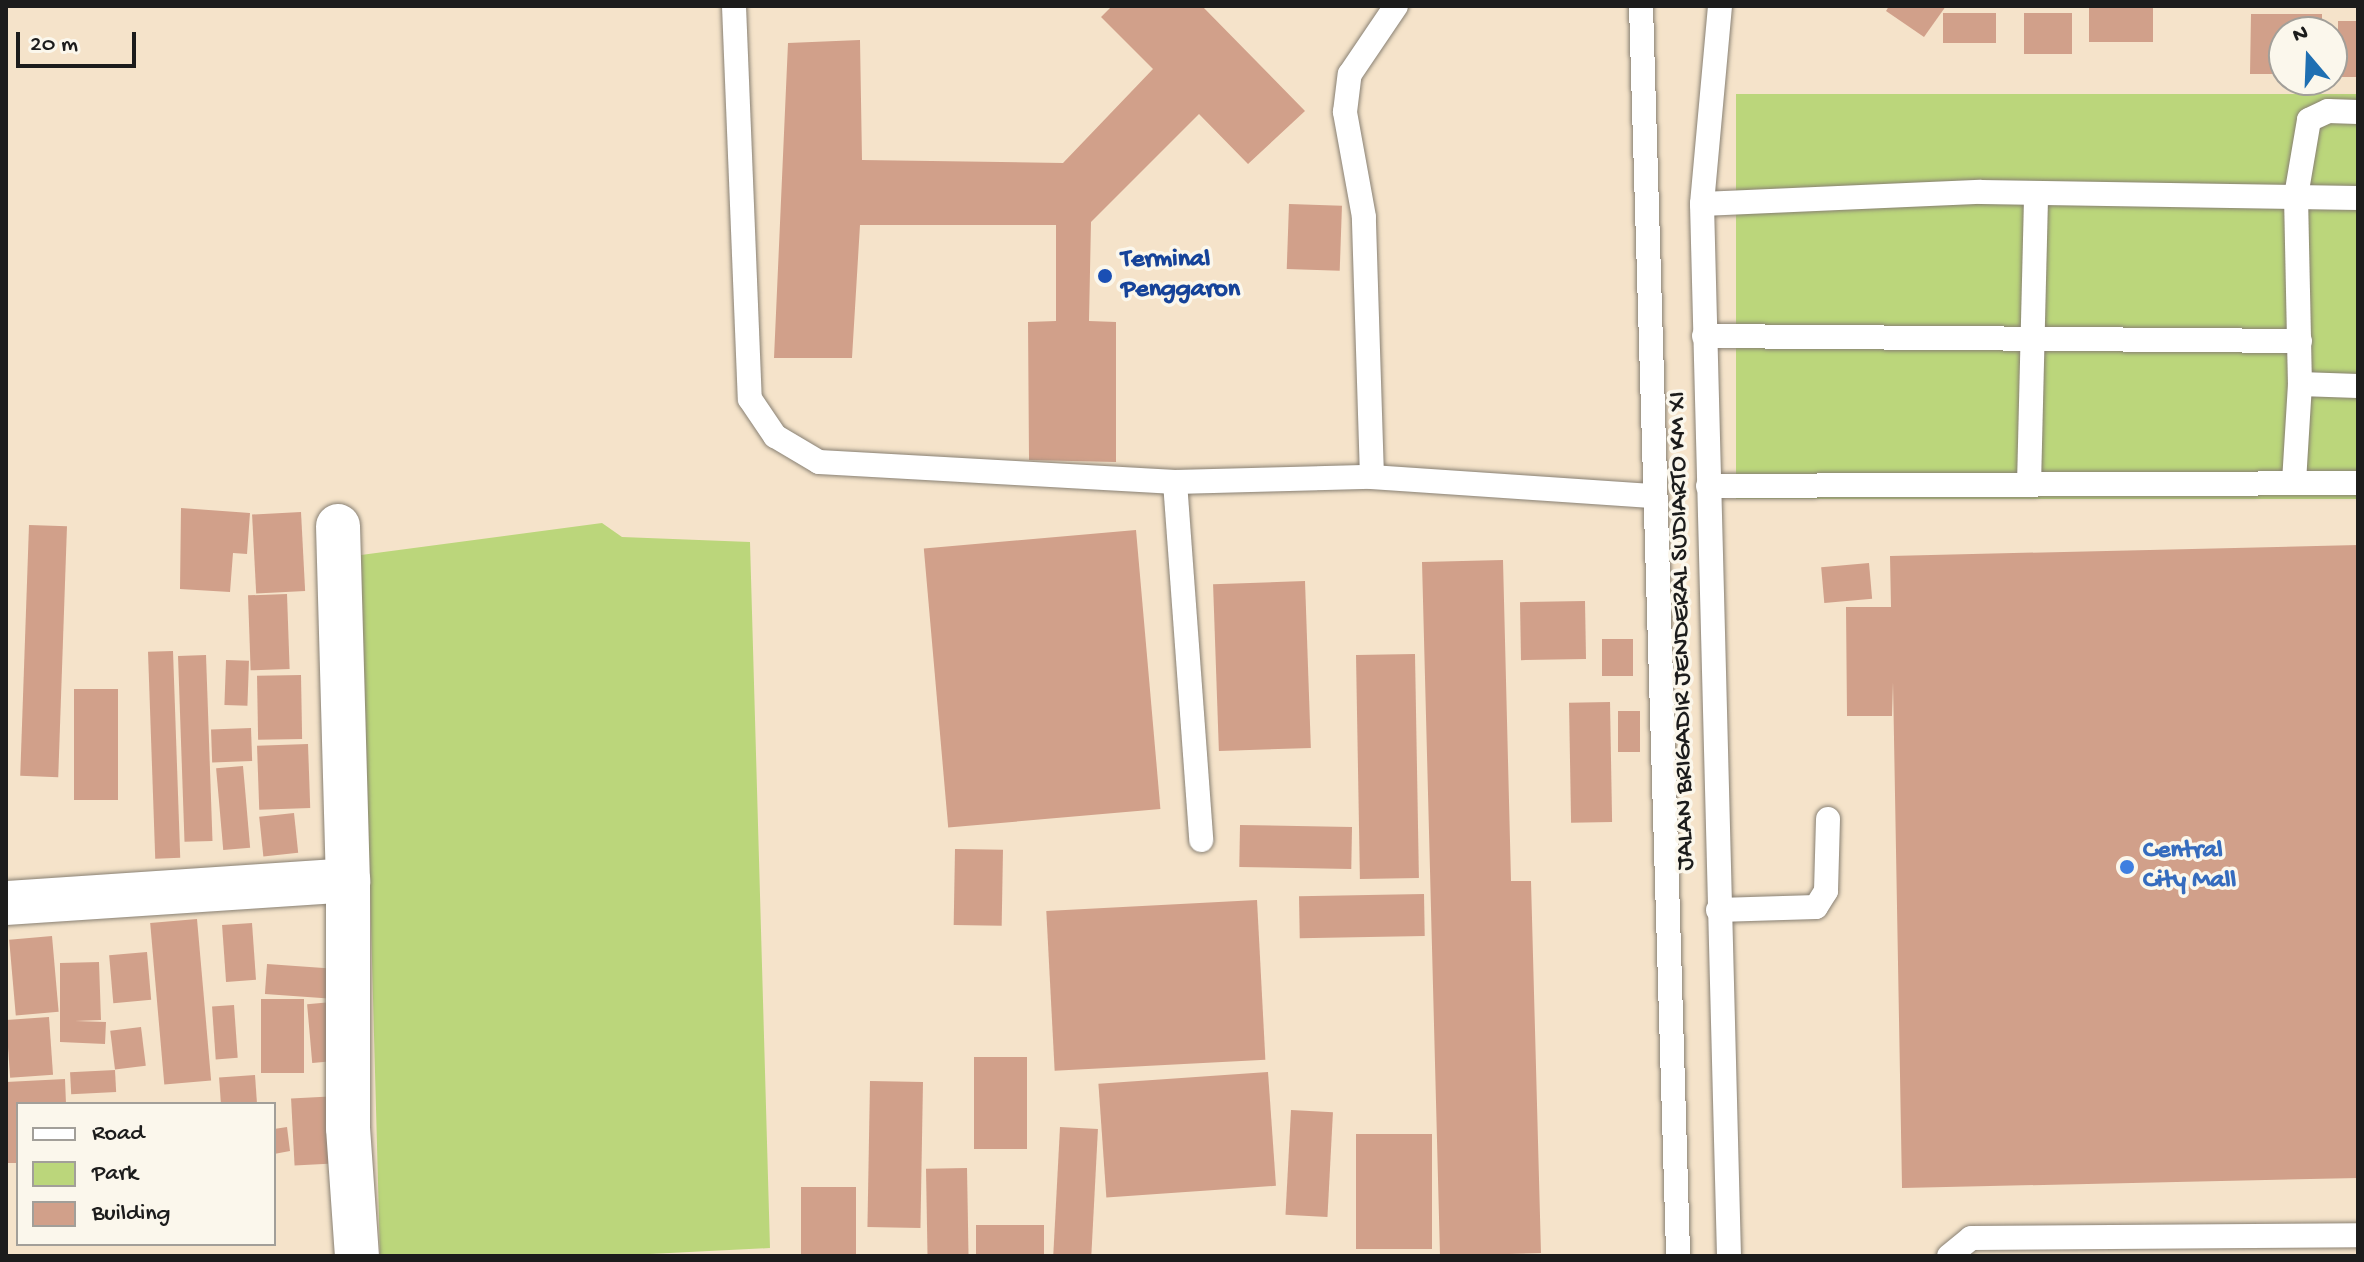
<!DOCTYPE html>
<html>
<head>
<meta charset="utf-8">
<style>
	body { margin:0 }
	#map { position:relative; width:2364px; height:1262px; overflow:hidden; background:#f5e3ca; font-family:"Gochi Hand",sans-serif }
	div>[style] { position:absolute }
	[style*='--x'] { left:calc(var(--x)*1px); top:calc(var(--y)*1px); width:calc(var(--w)*1px); rotate:calc(var(--a)*1deg) }
	.green>* { inset:0; background:#bbd67b; transform-origin:0 0 }
	.building>* { inset:0; background:#d1a08a; transform-origin:0 0 }
	.roads { filter:drop-shadow(0 0 2px #888073) drop-shadow(0 0 2px #888073) }
	.service>* { height:24px; margin:-12px; padding:0 12px; transform-origin:12px; border-radius:12px; background:#fff }
	.minor>* { height:44px; margin:-22px; padding:0 22px; transform-origin:22px; border-radius:22px; background:#fff }
	.dots>* { width:22px; height:22px; translate:-50% -50%; box-sizing:border-box; border:4px solid #fbf7ec; border-radius:50% }
	span { translate:-50% -50%; white-space:nowrap; text-align:center; line-height:1.15; -webkit-text-stroke:7px #fbf7ec; paint-order:stroke }
	.transit-label { font-size:26px; color:#164399; font-weight:700 }
	.left { translate:0 -50%; text-align:left }
	.street-label { font-size:26px; color:#1c1c1c }
	.shop-label { font-size:26px; color:#366cbe; font-weight:700 }
	.frame { position:absolute; inset:0; border:8px solid #1c1c1c; pointer-events:none }
	.legend { position:absolute; left:16px; top:1102px; width:260px; height:144px; box-sizing:border-box; background:#fbf7ec; border:2px solid #a29f99; margin:0; padding:10px 14px; list-style:none; font-size:24px; color:#1c1c1c }
	.legend li { display:flex; align-items:center; gap:16px; height:40px }
	.legend b { width:40px; border:2px solid #a29f99 }
	.north { position:absolute; left:2268px; top:16px; width:80px; height:80px; box-sizing:border-box; background:#fbf7ec; border:2px solid #a29f99; border-radius:50%; rotate:341deg; font-size:22px; font-weight:700; line-height:32px; text-align:center; color:#1c1c1c }
	.north::after { content:''; display:block; margin:auto; width:28px; height:36px; background:#1f6fb2; clip-path:polygon(50% 0,100% 100%,50% 72%,0 100%) }
	.scale { position:absolute; left:16px; top:32px; width:120px; height:36px; box-sizing:border-box; border:4px solid #1c1c1c; border-top:0; padding-left:10px; font-size:24px; line-height:28px; white-space:nowrap; color:#1c1c1c; -webkit-text-stroke:6px #fbf7ec; paint-order:stroke }
</style>
</head>
<body>
<div id="map">
	<div class="green">
		<i style="left:1736px;top:94px;width:622px;height:405px"></i>
		<i style="clip-path:polygon(602px 523px,622px 537px,750px 542px,770px 1248px,610px 1256px,380px 1256px,361px 555px)"></i>
	</div>
	<div class="building">
		<i style="clip-path:polygon(1112px 6px,1202px 6px,1305px 111px,1248px 164px,1199px 114px,1091px 222px,1089px 321px,1116px 322px,1116px 462px,1029px 460px,1028px 322px,1056px 321px,1056px 225px,860px 225px,852px 358px,774px 358px,788px 43px,860px 40px,862px 160px,1063px 163px,1153px 69px,1101px 17px)"></i>
		<i style="clip-path:polygon(1889px 6px,1946px 6px,1924px 37px,1886px 11px)"></i>
		<i style="left:2089px;top:6px;width:64px;height:36px"></i>
		<i style="left:1996px;top:13px;width:30px;height:53px;rotate:90deg"></i>
		<i style="left:2024px;top:13px;width:48px;height:41px"></i>
		<i style="clip-path:polygon(2251px 14px,2322px 14px,2322px 32px,2284px 32px,2284px 74px,2250px 74px)"></i>
		<i style="left:2338px;top:21px;width:20px;height:56px"></i>
		<i style="left:1289px;top:204px;width:53px;height:65px;rotate:2deg"></i>
		<i style="clip-path:polygon(181px 508px,250px 513px,247px 554px,233px 553px,230px 592px,180px 589px)"></i>
		<i style="left:301px;top:512px;width:79px;height:49px;rotate:87deg"></i>
		<i style="left:29px;top:525px;width:38px;height:251px;rotate:2deg"></i>
		<i style="left:1136px;top:530px;width:280px;height:213px;rotate:85deg"></i>
		<i style="clip-path:polygon(2358px 545px,2358px 1178px,1902px 1188px,1893px 682px,1892px 716px,1847px 716px,1846px 607px,1891px 607px,1890px 556px)"></i>
		<i style="clip-path:polygon(1503px 560px,1511px 881px,1531px 881px,1541px 1253px,1440px 1256px,1422px 562px)"></i>
		<i style="left:1869px;top:563px;width:36px;height:48px;rotate:85deg"></i>
		<i style="left:1305px;top:581px;width:167px;height:92px;rotate:88deg"></i>
		<i style="left:287px;top:594px;width:75px;height:39px;rotate:88deg"></i>
		<i style="left:1585px;top:601px;width:58px;height:65px;rotate:89deg"></i>
		<i style="left:1602px;top:639px;width:31px;height:37px"></i>
		<i style="left:173px;top:651px;width:207px;height:25px;rotate:88deg"></i>
		<i style="left:1415px;top:654px;width:224px;height:59px;rotate:89deg"></i>
		<i style="left:206px;top:655px;width:186px;height:28px;rotate:88deg"></i>
		<i style="left:226px;top:660px;width:23px;height:45px;rotate:2deg"></i>
		<i style="left:301px;top:675px;width:64px;height:44px;rotate:89deg"></i>
		<i style="left:74px;top:689px;width:44px;height:111px"></i>
		<i style="left:1610px;top:702px;width:120px;height:41px;rotate:89deg"></i>
		<i style="left:1640px;top:711px;width:41px;height:22px;rotate:90deg"></i>
		<i style="left:251px;top:728px;width:33px;height:40px;rotate:88deg"></i>
		<i style="left:308px;top:744px;width:64px;height:51px;rotate:88deg"></i>
		<i style="left:243px;top:766px;width:82px;height:27px;rotate:85deg"></i>
		<i style="left:294px;top:813px;width:40px;height:35px;rotate:84deg"></i>
		<i style="left:1352px;top:827px;width:42px;height:112px;rotate:91deg"></i>
		<i style="left:955px;top:849px;width:48px;height:76px;rotate:1deg"></i>
		<i style="left:1424px;top:894px;width:42px;height:125px;rotate:89deg"></i>
		<i style="left:1257px;top:900px;width:160px;height:211px;rotate:87deg"></i>
		<i style="left:197px;top:919px;width:162px;height:47px;rotate:85deg"></i>
		<i style="left:252px;top:923px;width:57px;height:30px;rotate:86deg"></i>
		<i style="left:52px;top:936px;width:76px;height:43px;rotate:85deg"></i>
		<i style="left:147px;top:952px;width:48px;height:38px;rotate:85deg"></i>
		<i style="clip-path:polygon(99px 962px,101px 1020px,75px 1021px,106px 1022px,105px 1044px,60px 1042px,60px 963px)"></i>
		<i style="left:267px;top:964px;width:64px;height:30px;rotate:4deg"></i>
		<i style="left:261px;top:999px;width:43px;height:74px"></i>
		<i style="left:332px;top:1002px;width:59px;height:25px;rotate:85deg"></i>
		<i style="left:234px;top:1005px;width:53px;height:22px;rotate:86deg"></i>
		<i style="left:49px;top:1017px;width:58px;height:43px;rotate:86deg"></i>
		<i style="left:141px;top:1027px;width:39px;height:31px;rotate:83deg"></i>
		<i style="left:974px;top:1057px;width:53px;height:92px"></i>
		<i style="left:115px;top:1070px;width:22px;height:45px;rotate:87deg"></i>
		<i style="left:1268px;top:1072px;width:114px;height:170px;rotate:86deg"></i>
		<i style="left:255px;top:1075px;width:29px;height:36px;rotate:86deg"></i>
		<i style="clip-path:polygon(65px 1079px,66px 1104px,18px 1104px,18px 1163px,6px 1163px,6px 1082px)"></i>
		<i style="left:870px;top:1081px;width:53px;height:146px;rotate:1deg"></i>
		<i style="left:339px;top:1096px;width:67px;height:48px;rotate:87deg"></i>
		<i style="left:1291px;top:1110px;width:42px;height:105px;rotate:3deg"></i>
		<i style="clip-path:polygon(287px 1127px,290px 1151px,274px 1154px,274px 1129px)"></i>
		<i style="left:1060px;top:1127px;width:38px;height:129px;rotate:3deg"></i>
		<i style="left:1432px;top:1134px;width:115px;height:76px;rotate:90deg"></i>
		<i style="left:967px;top:1168px;width:88px;height:41px;rotate:89deg"></i>
		<i style="left:801px;top:1187px;width:55px;height:69px"></i>
		<i style="left:976px;top:1225px;width:68px;height:31px"></i>
	</div>
	<div class="roads">
		<div class="service">
			<i style="--x:734;--y:6;--w:393;--a:87.7"></i>
			<i style="--x:750;--y:399;--w:45;--a:56"></i>
			<i style="--x:775;--y:436;--w:51;--a:30.6"></i>
			<i style="--x:819;--y:462;--w:357;--a:3.2"></i>
			<i style="--x:1175;--y:482;--w:197;--a:-1.5"></i>
			<i style="--x:1372;--y:477;--w:283;--a:3.9"></i>
			<i style="--x:1641;--y:6;--w:1251;--a:88.3"></i>
			<i style="--x:1720;--y:6;--w:199;--a:95.2"></i>
			<i style="--x:1702;--y:204;--w:1052;--a:88.53"></i>
			<i style="--x:2358;--y:112;--w:30;--a:-178"></i>
			<i style="--x:2328;--y:111;--w:21;--a:155"></i>
			<i style="--x:2309;--y:120;--w:77;--a:99.7"></i>
			<i style="--x:2296;--y:196;--w:188;--a:88.8"></i>
			<i style="--x:2300;--y:384;--w:58;--a:2"></i>
			<i style="--x:1702;--y:204;--w:279;--a:-2.5"></i>
			<i style="--x:1981;--y:192;--w:377;--a:0.9"></i>
			<i style="--x:1704;--y:336;--w:596;--a:0.48"></i>
			<i style="--x:1372;--y:477;--w:260;--a:-91.8"></i>
			<i style="--x:1364;--y:217;--w:107;--a:-100.3"></i>
			<i style="--x:1345;--y:112;--w:38;--a:-83"></i>
			<i style="--x:1350;--y:74;--w:82;--a:-55.9"></i>
			<i style="--x:1175;--y:482;--w:359;--a:85.8"></i>
			<i style="--x:2294;--y:482;--w:98;--a:-86.5"></i>
			<i style="--x:2029;--y:485;--w:292;--a:-88.6"></i>
			<i style="--x:1708;--y:486;--w:650;--a:-0.26"></i>
			<i style="--x:1718;--y:910;--w:98;--a:-1.8"></i>
			<i style="--x:1816;--y:907;--w:19;--a:-58"></i>
			<i style="--x:1826;--y:891;--w:72;--a:-88.4"></i>
			<i style="--x:1949;--y:1256;--w:28;--a:-39"></i>
			<i style="--x:1971;--y:1238;--w:387;--a:-0.4"></i>
		</div>
		<div class="minor">
			<i style="--x:338;--y:526;--w:354;--a:88.4"></i>
			<i style="--x:348;--y:880;--w:248;--a:90"></i>
			<i style="--x:348;--y:1128;--w:128;--a:86"></i>
			<i style="--x:6;--y:903;--w:343;--a:-3.8"></i>
		</div>
	</div>
	<div class="dots">
		<i style="left:1105px;top:276px;background:#1a4fb4"></i>
		<i style="left:2127px;top:867px;background:#3f7fe0"></i>
	</div>
	<div class="transit-label">
		<span class="left" style="left:1121px;top:276px">Terminal<br>Penggaron</span>
	</div>
	<div class="street-label">
		<span style="left:1683px;top:631px;rotate:-91deg">JALAN BRIGADIR JENDERAL SUDIARTO KM XI</span>
	</div>
	<div class="shop-label">
		<span class="left" style="left:2143px;top:867px">Central<br>City Mall</span>
	</div>
	<div class="frame"></div>
	<ul class="legend">
	<li><b style="height:10px;background:#fff"></b>Road</li>
	<li><b style="height:22px;background:#bbd67b"></b>Park</li>
	<li><b style="height:22px;background:#d1a08a"></b>Building</li>
	</ul>
	<div class="north">N</div>
	<div class="scale">20 m</div>
</div>
</body>
</html>
